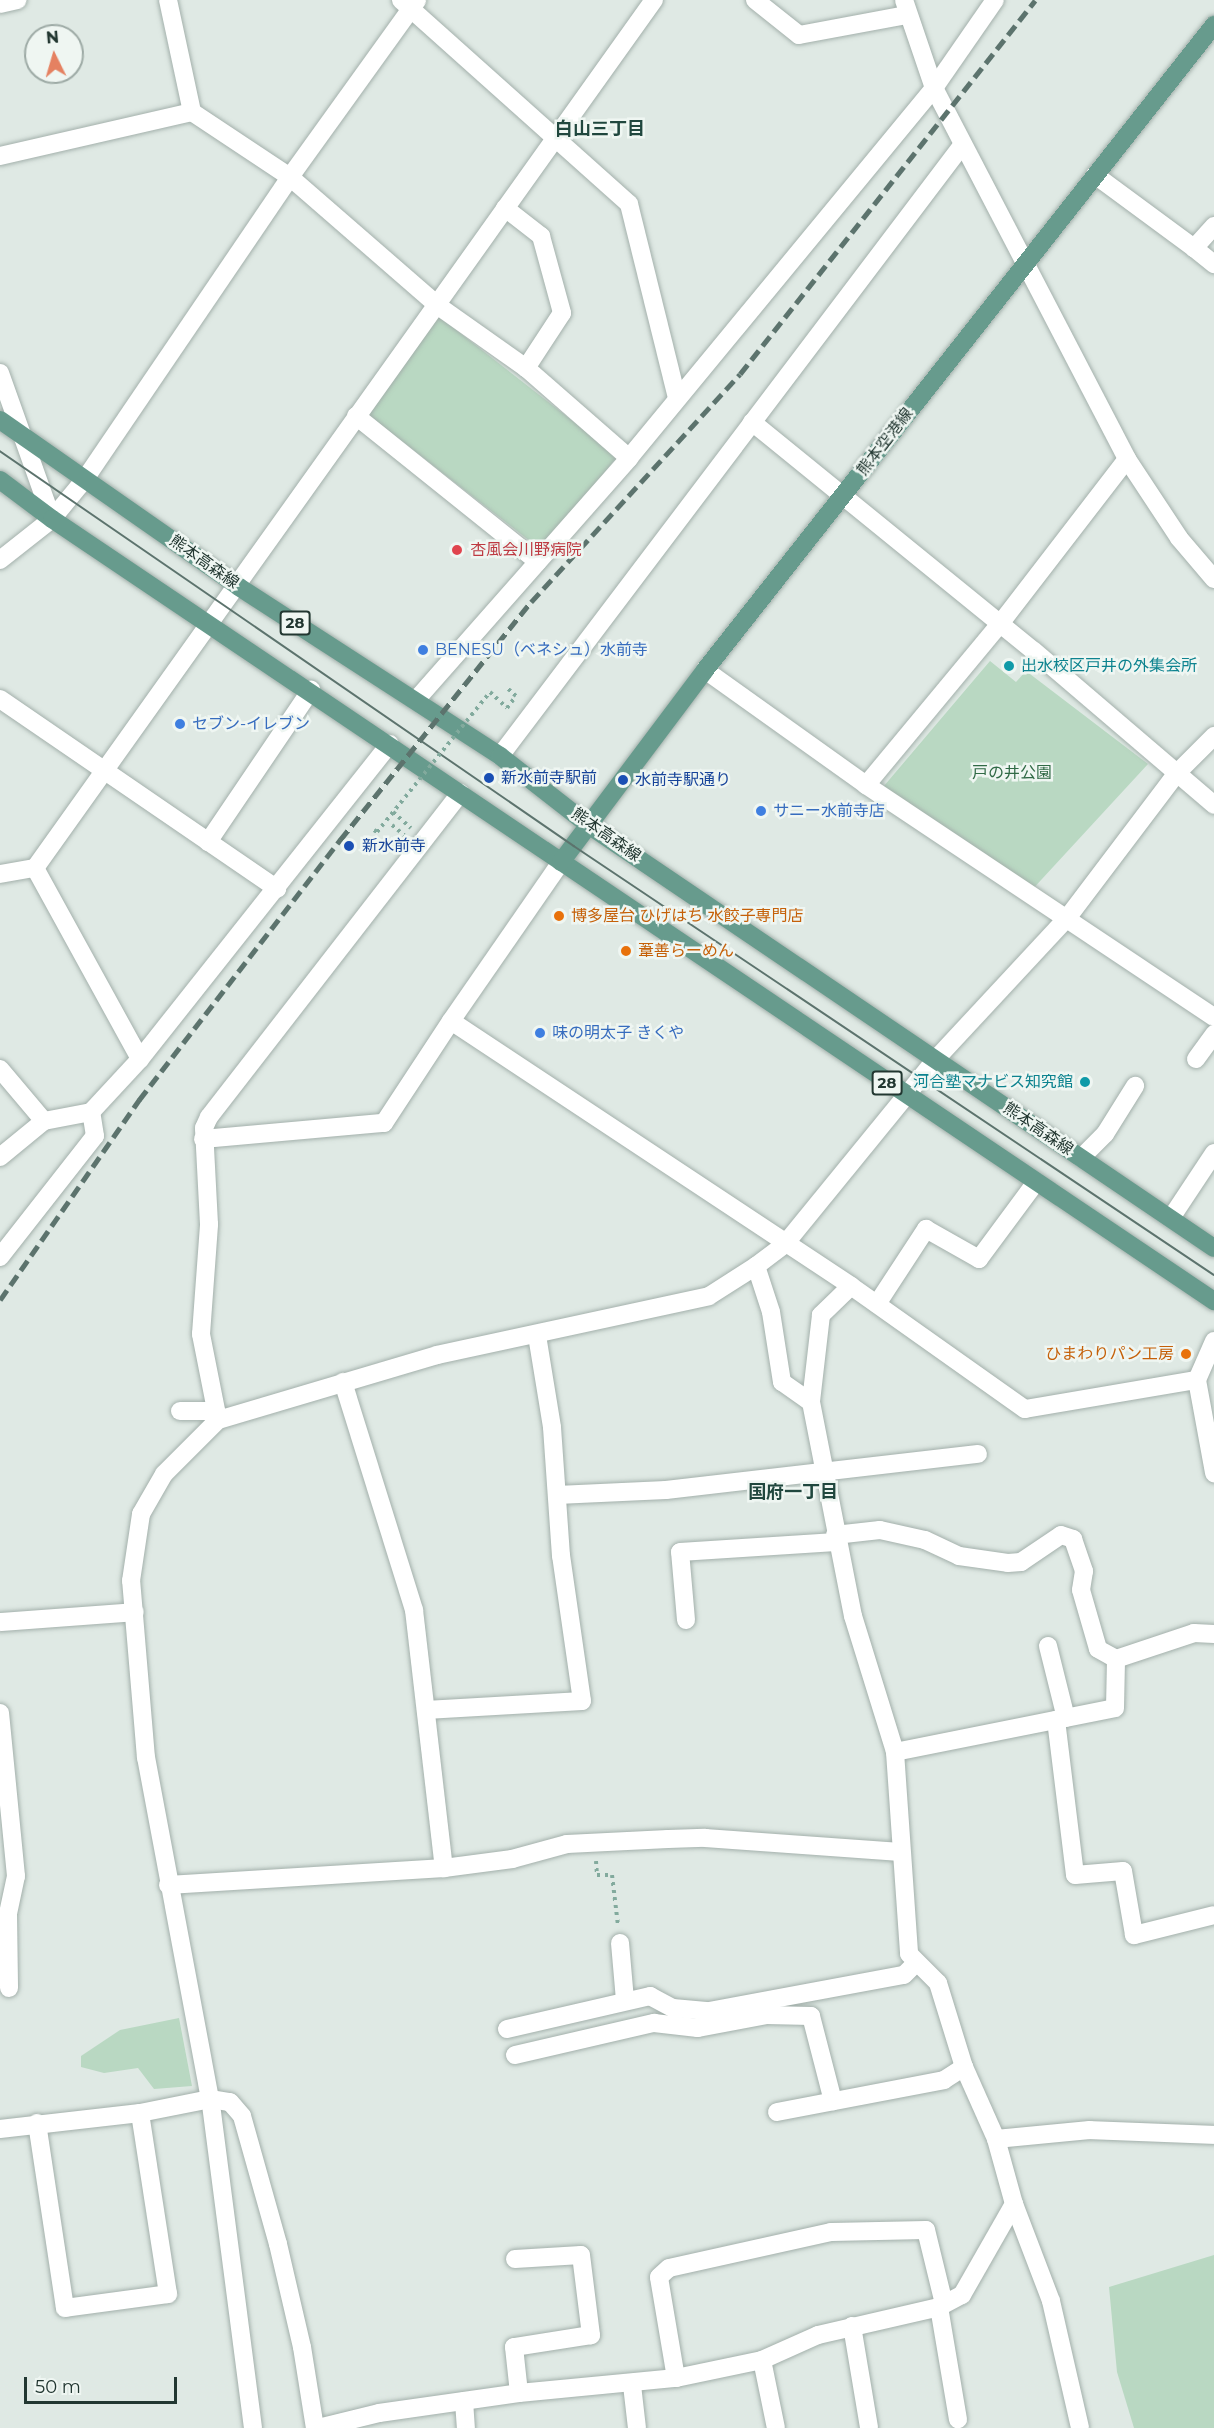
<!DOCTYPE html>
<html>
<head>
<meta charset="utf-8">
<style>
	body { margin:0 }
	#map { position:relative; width:1214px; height:2428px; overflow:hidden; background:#dfe9e4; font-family:Montserrat,"Noto Sans JP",sans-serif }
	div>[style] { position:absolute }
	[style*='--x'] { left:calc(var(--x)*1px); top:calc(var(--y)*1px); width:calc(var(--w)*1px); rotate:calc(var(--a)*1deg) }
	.green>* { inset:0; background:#b9d8c2; transform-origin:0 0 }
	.path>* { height:4px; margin-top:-2px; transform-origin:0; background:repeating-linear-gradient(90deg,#82aa9d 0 3px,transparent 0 7.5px) }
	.roads { filter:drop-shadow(0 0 2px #a3b0ab) drop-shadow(0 0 2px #a3b0ab) }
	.minor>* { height:18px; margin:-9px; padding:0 9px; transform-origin:9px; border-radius:9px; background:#fff }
	.major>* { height:18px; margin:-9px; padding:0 9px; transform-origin:9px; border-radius:9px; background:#679b8d }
	.tram>* { height:1.5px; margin:-0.75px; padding:0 0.75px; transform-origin:0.75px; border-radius:0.75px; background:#5c736d }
	.rail>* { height:4.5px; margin-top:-2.25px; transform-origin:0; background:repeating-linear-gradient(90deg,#5c736d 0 12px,transparent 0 18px) }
	.path-bridge>* { height:4px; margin-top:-2px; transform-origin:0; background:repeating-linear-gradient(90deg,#82aa9d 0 3px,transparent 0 7.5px) }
	.dots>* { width:16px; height:16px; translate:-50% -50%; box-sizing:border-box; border:3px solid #eff6f2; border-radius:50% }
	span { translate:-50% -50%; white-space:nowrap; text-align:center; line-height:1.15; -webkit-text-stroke:5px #eff6f2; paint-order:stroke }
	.shield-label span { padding:2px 4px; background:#eff6f2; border:2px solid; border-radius:4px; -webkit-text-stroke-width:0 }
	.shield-label { font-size:15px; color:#223731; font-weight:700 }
	.street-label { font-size:16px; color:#223731 }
	.health-label { font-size:16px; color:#be3a42 }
	.left { translate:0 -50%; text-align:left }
	.shop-label { font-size:16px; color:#366cbe }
	.culture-label { font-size:16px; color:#0d838f }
	.right { translate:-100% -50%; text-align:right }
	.park-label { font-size:16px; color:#306a46 }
	.transit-label { font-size:16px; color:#164399 }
	.food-label { font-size:16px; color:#c56008 }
	.neighbourhood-label { font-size:18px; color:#20473e; font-weight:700 }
	.north { position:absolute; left:24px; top:24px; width:60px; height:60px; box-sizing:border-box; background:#eff6f2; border:2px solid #9daaa5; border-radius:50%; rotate:355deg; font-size:16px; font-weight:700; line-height:24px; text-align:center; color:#223731 }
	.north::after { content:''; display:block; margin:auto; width:21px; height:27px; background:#e58161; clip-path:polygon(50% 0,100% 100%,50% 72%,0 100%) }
	.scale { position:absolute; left:24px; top:2377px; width:153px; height:27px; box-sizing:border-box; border:3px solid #223731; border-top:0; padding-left:8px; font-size:18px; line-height:21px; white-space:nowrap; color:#223731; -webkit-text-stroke:4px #eff6f2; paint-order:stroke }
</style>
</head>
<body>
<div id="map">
	<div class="green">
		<i style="left:437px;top:315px;width:229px;height:121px;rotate:38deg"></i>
		<i style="clip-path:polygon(990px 661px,1016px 682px,1026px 671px,1148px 764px,1030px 892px,878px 793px)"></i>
		<i style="clip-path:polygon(179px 2018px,192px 2086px,154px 2089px,138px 2068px,104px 2073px,81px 2067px,81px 2056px,120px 2030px)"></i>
		<i style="clip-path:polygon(1214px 2255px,1214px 2428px,1134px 2428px,1117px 2372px,1109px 2287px)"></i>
	</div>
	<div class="path">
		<i style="--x:490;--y:692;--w:23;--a:43"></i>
		<i style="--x:507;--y:708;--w:15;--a:-53"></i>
		<i style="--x:516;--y:696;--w:13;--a:-138"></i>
		<i style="--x:393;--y:812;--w:24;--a:42"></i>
		<i style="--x:392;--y:825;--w:16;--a:40"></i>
		<i style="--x:596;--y:1861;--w:14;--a:86"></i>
		<i style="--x:597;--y:1875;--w:15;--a:0"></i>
		<i style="--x:612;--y:1875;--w:50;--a:83.2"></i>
	</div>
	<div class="roads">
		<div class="minor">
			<i style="--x:168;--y:0;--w:115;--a:77.9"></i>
			<i style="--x:192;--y:112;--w:118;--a:33.6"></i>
			<i style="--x:290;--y:177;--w:195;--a:41"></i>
			<i style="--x:437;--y:305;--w:109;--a:35.3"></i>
			<i style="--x:526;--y:368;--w:137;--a:41.1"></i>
			<i style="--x:401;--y:0;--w:306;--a:41.8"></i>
			<i style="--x:629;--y:204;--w:200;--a:76.1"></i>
			<i style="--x:755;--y:0;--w:56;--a:38.5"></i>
			<i style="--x:799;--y:35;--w:110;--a:-10.5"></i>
			<i style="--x:904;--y:0;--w:93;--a:71.2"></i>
			<i style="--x:934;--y:88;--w:418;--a:62.5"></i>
			<i style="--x:1127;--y:459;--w:95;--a:56.6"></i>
			<i style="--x:1179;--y:538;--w:54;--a:49.5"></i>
			<i style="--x:0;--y:4;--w:18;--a:-13"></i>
			<i style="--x:0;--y:156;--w:197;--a:-12.9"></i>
			<i style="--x:1095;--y:175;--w:123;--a:36.4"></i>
			<i style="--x:505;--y:208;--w:46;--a:37.9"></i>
			<i style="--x:541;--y:236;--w:80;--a:74.7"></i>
			<i style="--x:562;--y:313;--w:66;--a:123.2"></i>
			<i style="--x:1214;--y:226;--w:30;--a:132"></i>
			<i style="--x:1194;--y:248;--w:26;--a:39"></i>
			<i style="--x:0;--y:373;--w:155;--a:70.4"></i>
			<i style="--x:356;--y:416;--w:233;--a:38.7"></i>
			<i style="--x:752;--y:422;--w:363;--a:39.1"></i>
			<i style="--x:1034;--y:651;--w:237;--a:40.5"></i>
			<i style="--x:1127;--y:459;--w:210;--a:127.6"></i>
			<i style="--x:999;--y:625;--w:208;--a:129.7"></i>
			<i style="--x:866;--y:785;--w:418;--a:33.7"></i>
			<i style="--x:0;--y:560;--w:66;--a:-38.3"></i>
			<i style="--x:52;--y:519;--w:52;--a:-50.5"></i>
			<i style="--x:85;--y:479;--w:365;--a:-55.8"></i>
			<i style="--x:290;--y:177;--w:218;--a:-54.3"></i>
			<i style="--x:705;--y:670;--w:198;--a:35.5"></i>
			<i style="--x:0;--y:699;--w:336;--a:34.4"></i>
			<i style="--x:416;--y:700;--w:322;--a:-48.6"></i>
			<i style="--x:629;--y:458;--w:480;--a:-50.5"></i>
			<i style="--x:934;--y:88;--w:107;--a:-55.3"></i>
			<i style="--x:500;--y:756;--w:767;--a:-52.89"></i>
			<i style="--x:208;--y:842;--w:184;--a:-55.9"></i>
			<i style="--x:35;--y:868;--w:218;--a:61.2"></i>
			<i style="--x:0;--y:874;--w:36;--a:-10"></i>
			<i style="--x:35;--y:868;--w:1066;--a:-54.51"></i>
			<i style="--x:451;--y:1021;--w:193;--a:-55.3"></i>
			<i style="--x:1196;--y:1059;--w:31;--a:-54"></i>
			<i style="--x:0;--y:1069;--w:68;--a:49.8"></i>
			<i style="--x:203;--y:1139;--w:182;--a:-5.1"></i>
			<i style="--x:384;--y:1123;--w:122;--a:-56.7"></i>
			<i style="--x:451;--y:1021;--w:480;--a:33.5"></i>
			<i style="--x:851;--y:1286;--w:213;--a:35.3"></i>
			<i style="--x:1025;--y:1409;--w:174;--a:-9.6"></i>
			<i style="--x:0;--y:1157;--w:57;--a:-39.3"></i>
			<i style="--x:44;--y:1121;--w:48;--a:-10.8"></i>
			<i style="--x:91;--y:1112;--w:72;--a:-47.2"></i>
			<i style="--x:140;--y:1059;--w:402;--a:-51.6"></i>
			<i style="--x:1081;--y:1158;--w:34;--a:-45"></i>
			<i style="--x:1105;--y:1134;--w:57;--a:-58"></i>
			<i style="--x:1171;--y:1218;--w:78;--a:-56.5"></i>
			<i style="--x:0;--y:1257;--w:154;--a:-51.9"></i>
			<i style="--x:95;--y:1136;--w:24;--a:-99"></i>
			<i style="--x:756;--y:1266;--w:48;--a:71.9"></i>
			<i style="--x:771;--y:1312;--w:71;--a:81.1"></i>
			<i style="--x:782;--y:1382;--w:35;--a:35"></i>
			<i style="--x:851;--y:1286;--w:42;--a:136"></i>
			<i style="--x:821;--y:1315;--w:88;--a:96.6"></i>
			<i style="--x:811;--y:1402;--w:218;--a:78.9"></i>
			<i style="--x:853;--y:1616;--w:142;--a:72.8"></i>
			<i style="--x:895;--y:1752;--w:202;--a:86"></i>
			<i style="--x:909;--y:1954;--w:41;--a:45"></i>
			<i style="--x:938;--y:1983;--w:88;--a:72.8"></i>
			<i style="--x:964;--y:2067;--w:79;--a:66"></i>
			<i style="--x:996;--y:2139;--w:67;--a:74.5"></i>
			<i style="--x:1014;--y:2204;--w:104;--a:69.1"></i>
			<i style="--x:1051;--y:2301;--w:130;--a:77.1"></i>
			<i style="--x:877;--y:1304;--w:90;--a:-56.8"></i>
			<i style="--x:926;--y:1229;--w:61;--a:29.5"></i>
			<i style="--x:979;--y:1259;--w:96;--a:-53.5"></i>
			<i style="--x:1214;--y:1341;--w:43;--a:113.6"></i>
			<i style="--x:1197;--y:1380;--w:95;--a:79.6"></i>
			<i style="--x:343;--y:1382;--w:239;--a:72.7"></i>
			<i style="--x:414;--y:1610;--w:260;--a:83.4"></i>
			<i style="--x:180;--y:1411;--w:36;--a:0"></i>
			<i style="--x:218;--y:1420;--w:88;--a:-101.2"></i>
			<i style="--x:201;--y:1334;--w:110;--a:-85.8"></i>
			<i style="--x:209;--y:1224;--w:96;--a:-93"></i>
			<i style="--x:204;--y:1128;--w:12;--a:-66"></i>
			<i style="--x:209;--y:1117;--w:410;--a:-52.2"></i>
			<i style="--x:557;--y:1495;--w:109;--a:-2.6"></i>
			<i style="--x:666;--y:1490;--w:314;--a:-6.6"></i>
			<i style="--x:835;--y:1535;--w:45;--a:-6.3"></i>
			<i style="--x:880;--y:1530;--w:46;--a:12.5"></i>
			<i style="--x:925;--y:1540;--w:38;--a:25"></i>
			<i style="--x:959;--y:1556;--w:49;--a:8.1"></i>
			<i style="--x:1008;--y:1563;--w:13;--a:-4"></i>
			<i style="--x:1021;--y:1562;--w:48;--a:-34"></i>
			<i style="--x:1061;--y:1535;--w:13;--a:18"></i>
			<i style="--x:1073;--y:1539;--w:34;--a:71"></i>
			<i style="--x:1084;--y:1571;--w:19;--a:99"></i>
			<i style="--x:1081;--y:1590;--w:61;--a:73.9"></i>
			<i style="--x:1098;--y:1649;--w:21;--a:29"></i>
			<i style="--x:686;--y:1620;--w:68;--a:-95"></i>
			<i style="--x:680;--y:1552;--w:156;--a:-3.7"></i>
			<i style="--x:0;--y:1622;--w:135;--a:-4.2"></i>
			<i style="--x:1048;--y:1646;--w:74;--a:76"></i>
			<i style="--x:426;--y:1710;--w:156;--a:-3.3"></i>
			<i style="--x:582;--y:1701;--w:147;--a:-98.2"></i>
			<i style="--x:561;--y:1556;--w:129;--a:-94"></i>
			<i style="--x:552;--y:1427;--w:93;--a:-99.3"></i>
			<i style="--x:0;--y:1713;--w:164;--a:84.4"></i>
			<i style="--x:16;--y:1876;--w:39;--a:102"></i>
			<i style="--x:8;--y:1914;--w:74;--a:89.2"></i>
			<i style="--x:1056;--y:1720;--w:156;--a:83"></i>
			<i style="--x:1075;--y:1875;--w:48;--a:-4.8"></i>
			<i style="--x:1123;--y:1871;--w:65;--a:80.2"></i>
			<i style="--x:1134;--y:1935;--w:82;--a:-14"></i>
			<i style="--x:895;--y:1752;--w:224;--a:-11.3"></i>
			<i style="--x:1115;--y:1708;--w:49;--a:-88.8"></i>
			<i style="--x:1116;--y:1659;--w:82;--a:-18.4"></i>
			<i style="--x:1194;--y:1633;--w:20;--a:3"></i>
			<i style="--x:168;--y:1885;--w:277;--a:-3.5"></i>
			<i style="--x:444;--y:1868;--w:69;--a:-7.5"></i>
			<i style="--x:512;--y:1859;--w:57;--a:-15.3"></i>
			<i style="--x:567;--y:1844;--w:101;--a:-2.8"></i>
			<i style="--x:668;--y:1839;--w:37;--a:-2"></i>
			<i style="--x:705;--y:1838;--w:196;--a:4.1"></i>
			<i style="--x:620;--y:1943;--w:57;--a:85"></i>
			<i style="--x:507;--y:2029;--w:147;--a:-13"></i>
			<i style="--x:650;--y:1996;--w:26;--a:28"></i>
			<i style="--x:673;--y:2008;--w:36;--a:5"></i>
			<i style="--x:709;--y:2011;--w:198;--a:-10.5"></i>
			<i style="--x:904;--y:1975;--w:17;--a:-45"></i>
			<i style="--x:515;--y:2055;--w:143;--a:-13"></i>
			<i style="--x:654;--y:2023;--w:44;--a:6.5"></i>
			<i style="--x:698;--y:2028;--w:69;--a:-10.8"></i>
			<i style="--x:766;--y:2015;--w:45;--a:1.3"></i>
			<i style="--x:811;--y:2016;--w:88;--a:75.5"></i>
			<i style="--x:777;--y:2112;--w:170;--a:-10.8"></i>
			<i style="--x:944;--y:2080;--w:24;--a:-33"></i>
			<i style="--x:37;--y:2123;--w:187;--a:81.4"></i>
			<i style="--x:65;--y:2308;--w:104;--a:-7.7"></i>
			<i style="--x:168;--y:2294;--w:183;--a:-98.8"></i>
			<i style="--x:0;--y:2129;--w:141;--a:-6.5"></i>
			<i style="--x:140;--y:2113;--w:71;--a:-11.3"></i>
			<i style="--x:210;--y:2099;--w:20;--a:9"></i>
			<i style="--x:230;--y:2102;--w:18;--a:49"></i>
			<i style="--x:242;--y:2116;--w:133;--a:74.3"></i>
			<i style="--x:278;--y:2244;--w:106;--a:76.9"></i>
			<i style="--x:302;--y:2347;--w:82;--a:80.9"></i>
			<i style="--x:996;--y:2139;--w:94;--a:-5.5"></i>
			<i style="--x:1090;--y:2130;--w:124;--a:2.3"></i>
			<i style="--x:515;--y:2259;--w:66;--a:-3.5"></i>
			<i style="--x:581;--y:2255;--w:81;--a:82.9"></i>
			<i style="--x:591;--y:2335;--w:78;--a:171.1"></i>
			<i style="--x:514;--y:2347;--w:46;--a:83.8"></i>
			<i style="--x:939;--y:2307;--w:114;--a:80.4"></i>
			<i style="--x:852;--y:2326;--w:103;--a:80.5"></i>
			<i style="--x:762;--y:2360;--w:69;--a:78.4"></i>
			<i style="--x:676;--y:2378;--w:102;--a:-99.6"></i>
			<i style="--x:659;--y:2277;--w:13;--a:-42"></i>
			<i style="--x:669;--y:2268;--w:166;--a:-12.5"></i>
			<i style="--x:831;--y:2232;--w:95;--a:-1.2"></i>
			<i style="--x:926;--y:2230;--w:76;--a:76.3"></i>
			<i style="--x:632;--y:2385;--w:43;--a:83.4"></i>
			<i style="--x:464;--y:2401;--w:27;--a:86"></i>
			<i style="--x:253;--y:2428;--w:332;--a:-97.4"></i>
			<i style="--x:210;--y:2099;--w:347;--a:-100.6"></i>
			<i style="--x:146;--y:1758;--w:178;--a:-94.8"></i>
			<i style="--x:131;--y:1581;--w:68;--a:-81.5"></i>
			<i style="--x:141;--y:1514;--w:46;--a:-60.1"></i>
			<i style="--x:164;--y:1474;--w:76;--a:-45"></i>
			<i style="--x:218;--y:1420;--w:228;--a:-16.5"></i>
			<i style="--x:437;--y:1355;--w:278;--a:-12.2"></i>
			<i style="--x:709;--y:1296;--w:56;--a:-32.6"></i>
			<i style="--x:756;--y:1266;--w:36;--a:-37"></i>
			<i style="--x:785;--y:1244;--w:237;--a:-50.8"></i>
			<i style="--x:935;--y:1060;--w:195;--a:-47.1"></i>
			<i style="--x:1068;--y:917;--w:179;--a:-52.9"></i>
			<i style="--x:1176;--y:774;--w:54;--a:-45"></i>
			<i style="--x:318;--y:2428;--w:63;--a:-13.8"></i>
			<i style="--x:379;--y:2413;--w:141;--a:-8.1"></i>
			<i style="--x:519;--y:2393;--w:158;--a:-5.5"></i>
			<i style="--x:676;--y:2378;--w:88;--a:-11.8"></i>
			<i style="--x:762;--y:2360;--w:61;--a:-24.1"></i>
			<i style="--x:818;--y:2335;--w:124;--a:-13"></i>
			<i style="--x:939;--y:2307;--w:26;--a:-28"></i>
			<i style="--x:962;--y:2295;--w:105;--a:-60.3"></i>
		</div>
		<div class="major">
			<i style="--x:0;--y:420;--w:292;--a:34.9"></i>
			<i style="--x:239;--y:587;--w:311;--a:32.9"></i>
			<i style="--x:500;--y:756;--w:114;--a:37.9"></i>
			<i style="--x:590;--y:826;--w:753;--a:34.07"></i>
			<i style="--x:0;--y:480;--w:65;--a:36.9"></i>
			<i style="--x:52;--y:519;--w:1401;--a:33.94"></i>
			<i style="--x:561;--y:862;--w:240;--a:-53.1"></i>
			<i style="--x:705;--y:670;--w:822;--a:-51.72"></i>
		</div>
	</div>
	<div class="tram">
		<i style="--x:0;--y:451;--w:697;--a:34.53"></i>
		<i style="--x:574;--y:846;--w:770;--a:33.83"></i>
	</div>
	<div class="rail">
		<i style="--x:0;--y:1300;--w:244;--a:-55.2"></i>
		<i style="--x:139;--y:1100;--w:329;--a:-52.3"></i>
		<i style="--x:340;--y:840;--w:305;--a:-51.3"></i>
		<i style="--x:531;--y:602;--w:309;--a:-47.5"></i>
		<i style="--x:740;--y:374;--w:476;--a:-51.7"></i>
	</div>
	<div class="path-bridge">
		<i style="--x:374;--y:830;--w:4;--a:34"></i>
		<i style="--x:377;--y:832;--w:180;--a:-51.1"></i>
	</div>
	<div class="dots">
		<i style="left:457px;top:550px;background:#e0444e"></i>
		<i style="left:423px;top:650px;background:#3f7fe0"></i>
		<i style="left:1009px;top:666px;background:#0f9aa8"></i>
		<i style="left:180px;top:724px;background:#3f7fe0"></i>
		<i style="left:489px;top:778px;background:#1a4fb4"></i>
		<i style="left:623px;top:780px;background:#1a4fb4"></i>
		<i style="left:761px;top:811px;background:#3f7fe0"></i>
		<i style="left:349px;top:846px;background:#1a4fb4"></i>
		<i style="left:559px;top:916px;background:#e8710a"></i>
		<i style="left:626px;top:951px;background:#e8710a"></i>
		<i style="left:540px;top:1033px;background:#3f7fe0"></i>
		<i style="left:1085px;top:1082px;background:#0f9aa8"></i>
		<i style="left:1186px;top:1354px;background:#e8710a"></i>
	</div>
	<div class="shield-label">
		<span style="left:295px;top:623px">28</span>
		<span style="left:887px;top:1083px">28</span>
	</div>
	<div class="street-label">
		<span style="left:885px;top:442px;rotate:-52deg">熊本空港線</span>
		<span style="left:204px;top:562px;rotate:35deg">熊本高森線</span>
		<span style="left:606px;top:835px;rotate:35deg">熊本高森線</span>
		<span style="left:1038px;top:1129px;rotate:34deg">熊本高森線</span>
	</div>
	<div class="health-label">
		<span class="left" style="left:470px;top:550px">杏風会川野病院</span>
	</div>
	<div class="shop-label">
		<span class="left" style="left:435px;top:650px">BENESU（ベネシュ）水前寺</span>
		<span class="left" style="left:192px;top:724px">セブン-イレブン</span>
		<span class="left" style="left:773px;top:811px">サニー水前寺店</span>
		<span class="left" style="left:552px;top:1033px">味の明太子 きくや</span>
	</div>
	<div class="culture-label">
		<span class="left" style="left:1021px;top:666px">出水校区戸井の外集会所</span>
		<span class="right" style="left:1073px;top:1082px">河合塾マナビス知究館</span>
	</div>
	<div class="park-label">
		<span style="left:1012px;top:773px">戸の井公園</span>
	</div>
	<div class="transit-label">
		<span class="left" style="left:501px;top:778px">新水前寺駅前</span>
		<span class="left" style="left:635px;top:780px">水前寺駅通り</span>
		<span class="left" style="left:362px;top:846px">新水前寺</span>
	</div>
	<div class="food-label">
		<span class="left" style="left:571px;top:916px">博多屋台 ひげはち 水餃子専門店</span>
		<span class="left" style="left:638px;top:951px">葦善らーめん</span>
		<span class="right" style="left:1174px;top:1354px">ひまわりパン工房</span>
	</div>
	<div class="neighbourhood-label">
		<span style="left:600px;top:129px">白山三丁目</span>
		<span style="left:793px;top:1492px">国府一丁目</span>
	</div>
	<div class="north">N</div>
	<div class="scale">50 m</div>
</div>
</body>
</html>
